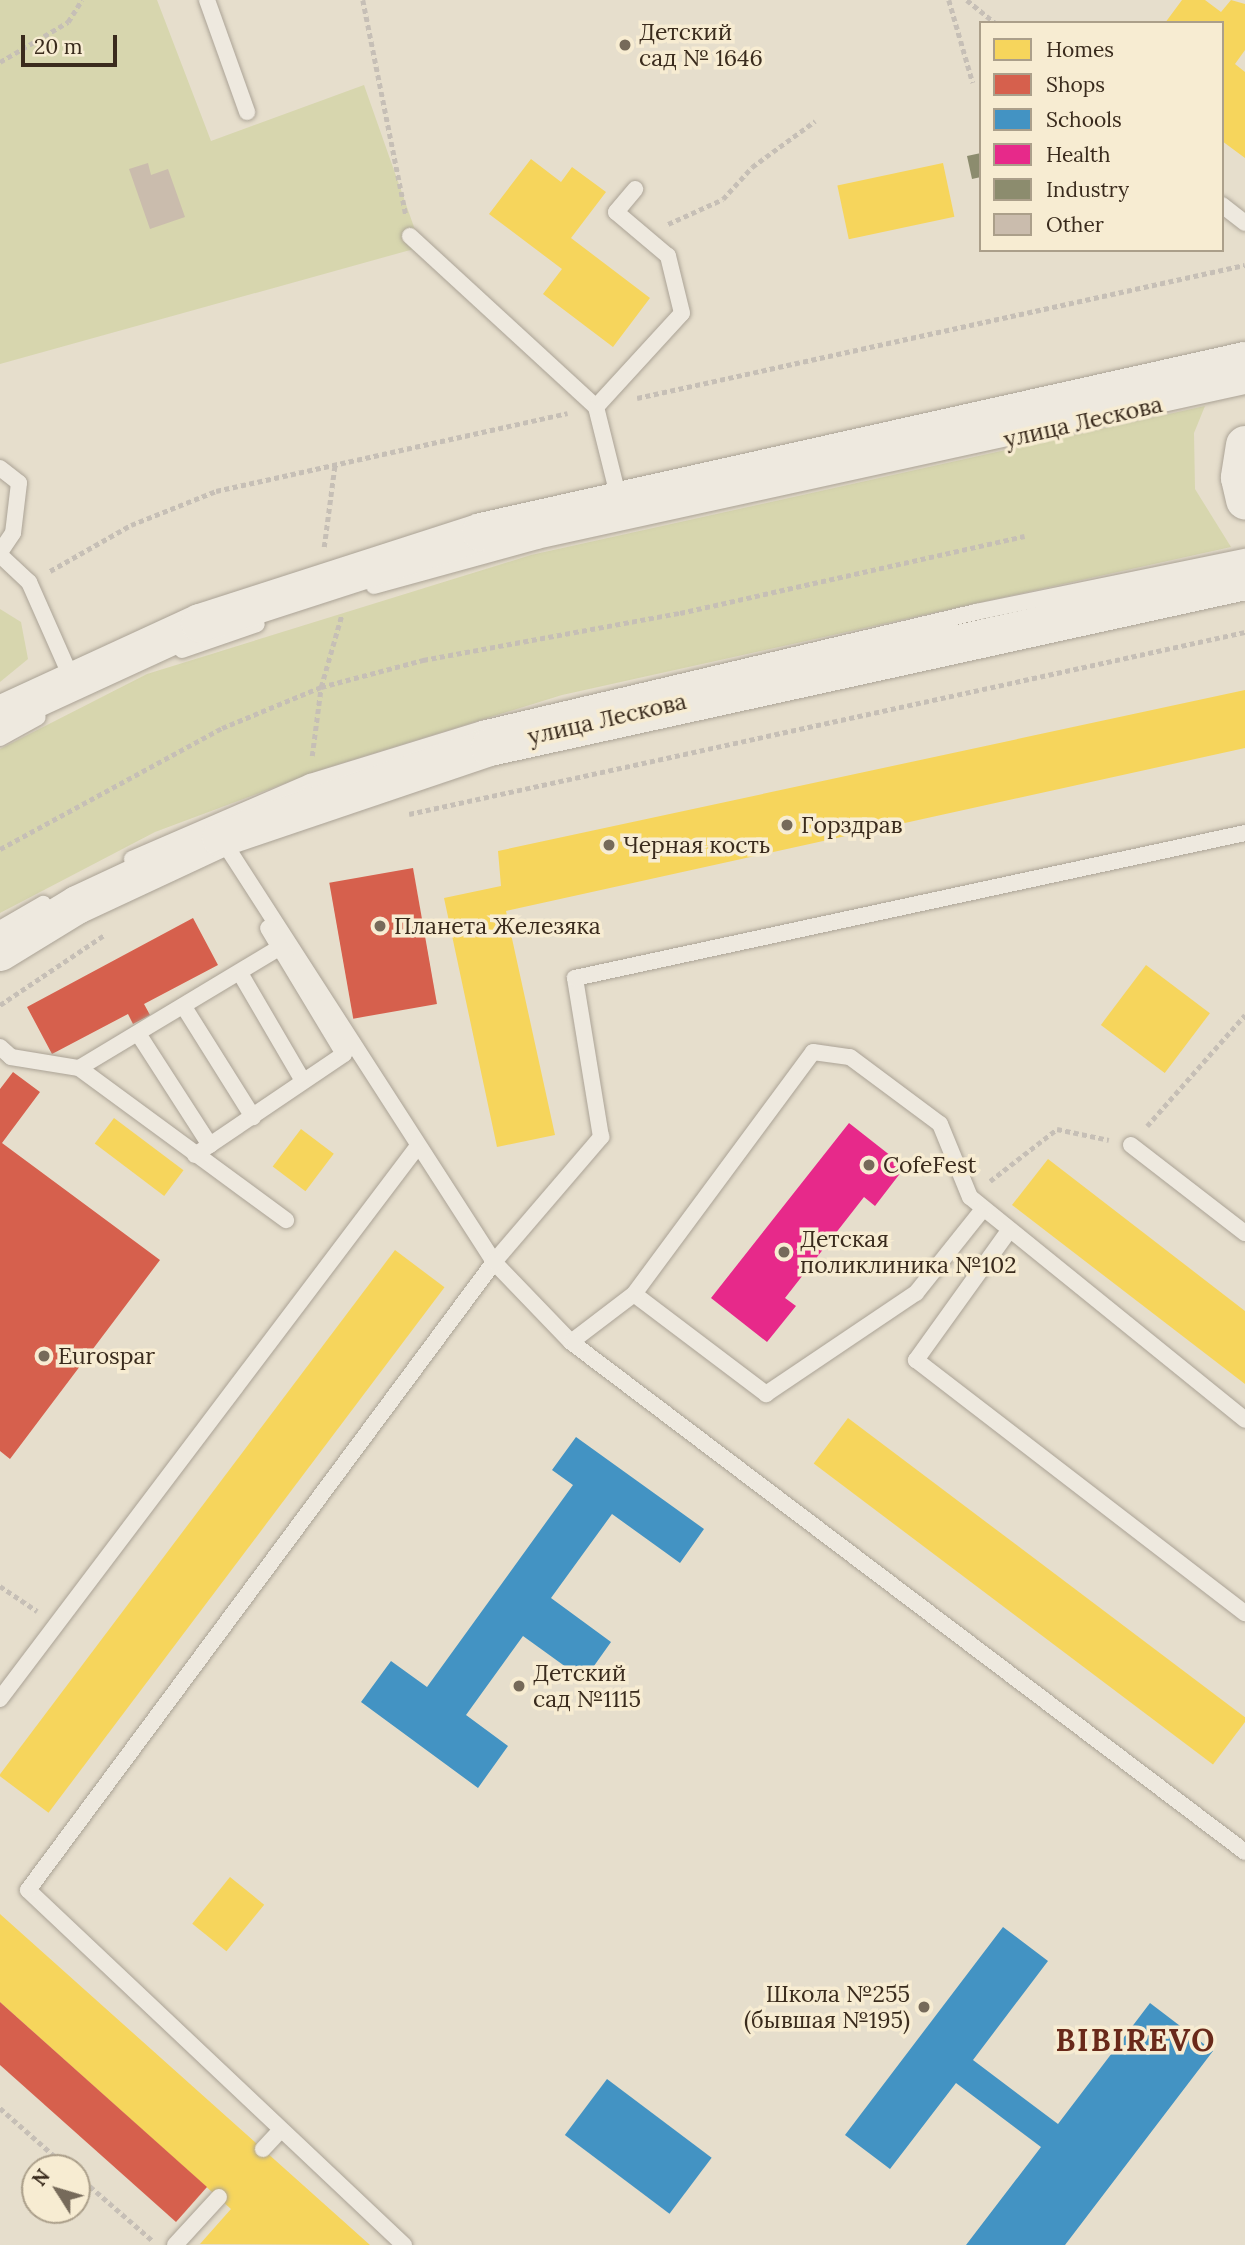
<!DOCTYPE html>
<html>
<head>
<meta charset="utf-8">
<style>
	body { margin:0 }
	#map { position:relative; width:1245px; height:2245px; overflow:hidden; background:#e6decc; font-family:Lora,serif }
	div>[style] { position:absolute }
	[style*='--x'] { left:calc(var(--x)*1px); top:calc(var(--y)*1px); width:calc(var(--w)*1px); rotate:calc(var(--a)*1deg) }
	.green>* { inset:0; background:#d7d6ae }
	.homes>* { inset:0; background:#f6d55c; transform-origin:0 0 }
	.shops>* { inset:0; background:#d6604d; transform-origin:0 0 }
	.schools>* { inset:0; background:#4393c3; transform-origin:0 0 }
	.health>* { inset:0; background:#e7298a }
	.industry>* { inset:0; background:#8c8c6e }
	.building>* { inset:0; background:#cabcad }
	.path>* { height:4.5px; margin-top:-2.25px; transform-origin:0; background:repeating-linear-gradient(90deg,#c6bfb6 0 5px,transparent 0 8.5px) }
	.roads { filter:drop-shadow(0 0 2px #aba396) drop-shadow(0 0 2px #aba396) }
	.service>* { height:16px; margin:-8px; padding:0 8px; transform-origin:8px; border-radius:8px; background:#eee9df }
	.tertiary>* { height:38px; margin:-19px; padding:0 19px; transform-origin:19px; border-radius:19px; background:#eee9df }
	.secondary>* { height:38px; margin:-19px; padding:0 19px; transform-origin:19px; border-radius:19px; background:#eee9df }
	.dots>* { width:19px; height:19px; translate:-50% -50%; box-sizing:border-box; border:4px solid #f7ecd2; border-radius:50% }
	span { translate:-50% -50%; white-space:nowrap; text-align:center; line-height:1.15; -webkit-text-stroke:7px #f7ecd2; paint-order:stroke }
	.poi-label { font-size:23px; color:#3a2b1d }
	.left { translate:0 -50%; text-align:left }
	.right { translate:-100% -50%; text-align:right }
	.street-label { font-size:23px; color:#3a2b1d }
	.district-label { font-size:30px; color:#69291a; font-weight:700; letter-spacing:2px }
	.legend { position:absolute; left:979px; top:21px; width:245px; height:231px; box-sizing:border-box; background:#f7ecd2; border:2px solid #ab9f8a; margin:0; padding:9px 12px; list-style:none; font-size:21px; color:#3a2b1d }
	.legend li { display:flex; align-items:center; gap:14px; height:35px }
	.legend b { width:35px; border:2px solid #ab9f8a }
	.north { position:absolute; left:21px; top:2154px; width:70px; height:70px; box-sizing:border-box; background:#f7ecd2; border:2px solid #ab9f8a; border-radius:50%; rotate:307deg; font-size:19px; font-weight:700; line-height:28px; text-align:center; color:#3a2b1d }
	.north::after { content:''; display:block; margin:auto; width:24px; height:32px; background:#766a5a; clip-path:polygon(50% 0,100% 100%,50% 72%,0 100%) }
	.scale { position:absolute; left:21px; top:35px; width:96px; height:32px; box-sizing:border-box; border:4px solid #3a2b1d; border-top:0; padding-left:9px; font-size:21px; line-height:24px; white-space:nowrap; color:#3a2b1d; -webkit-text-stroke:5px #f7ecd2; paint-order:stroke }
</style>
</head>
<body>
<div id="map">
	<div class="green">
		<i style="clip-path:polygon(0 0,157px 0,211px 141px,364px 85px,421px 247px,0 364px)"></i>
		<i style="clip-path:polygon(1205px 406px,1194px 433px,1195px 489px,1231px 547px,562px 695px,323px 769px,155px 832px,0 913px,0 749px,147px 674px,531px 555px)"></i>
		<i style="clip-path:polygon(0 609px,21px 622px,28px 659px,0 682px)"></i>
	</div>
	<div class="homes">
		<i style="clip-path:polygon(1182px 0,1205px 0,1221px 12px,1231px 0,1245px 4px,1245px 50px,1235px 64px,1245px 72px,1245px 158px,1222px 141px,1222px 23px,1165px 23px)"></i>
		<i style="clip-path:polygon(531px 159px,561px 182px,572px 167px,606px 192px,571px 238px,650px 298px,613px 347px,543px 294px,562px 269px,489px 214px)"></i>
		<i style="left:943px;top:163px;width:55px;height:108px;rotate:78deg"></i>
		<i style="clip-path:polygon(1245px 690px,1245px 748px,506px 911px,555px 1135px,497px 1147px,444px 898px,501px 886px,498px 851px)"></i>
		<i style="left:1146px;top:965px;width:80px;height:75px;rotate:37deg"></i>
		<i style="left:114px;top:1118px;width:87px;height:32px;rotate:37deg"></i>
		<i style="left:301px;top:1129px;width:41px;height:47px;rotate:37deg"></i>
		<i style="clip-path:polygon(1048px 1159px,1245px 1311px,1245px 1384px,1012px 1205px)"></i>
		<i style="left:395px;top:1250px;width:62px;height:658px;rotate:37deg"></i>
		<i style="left:848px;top:1418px;width:500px;height:57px;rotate:37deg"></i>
		<i style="left:230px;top:1877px;width:44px;height:60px;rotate:39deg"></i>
		<i style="clip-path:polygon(0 1914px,370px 2245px,200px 2244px,231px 2209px,0 2002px)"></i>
	</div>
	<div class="shops">
		<i style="left:413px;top:868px;width:138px;height:85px;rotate:80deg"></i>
		<i style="clip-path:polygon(193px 918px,218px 965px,144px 1004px,150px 1015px,133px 1024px,128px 1014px,52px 1054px,27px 1007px)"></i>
		<i style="clip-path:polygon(13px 1072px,40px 1092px,2px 1143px,160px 1260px,10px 1459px,0 1451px,0 1089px)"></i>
		<i style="clip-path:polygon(0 2002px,207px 2187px,176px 2222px,0 2065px)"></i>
	</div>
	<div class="schools">
		<i style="clip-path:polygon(576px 1437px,704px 1529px,680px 1563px,612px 1514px,551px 1598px,611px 1642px,584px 1680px,523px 1636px,466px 1715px,508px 1746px,478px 1788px,361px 1702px,391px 1661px,427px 1687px,573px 1485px,552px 1470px)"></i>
		<i style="clip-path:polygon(1003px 1927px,1048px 1961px,973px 2060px,1058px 2124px,1150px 2003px,1213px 2051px,1065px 2245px,966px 2245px,1041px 2147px,956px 2083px,890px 2169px,845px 2135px)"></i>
		<i style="left:607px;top:2079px;width:131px;height:70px;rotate:37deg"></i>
	</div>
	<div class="health">
		<i style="clip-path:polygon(849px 1123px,905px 1167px,875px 1206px,864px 1197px,785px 1298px,796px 1306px,767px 1342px,711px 1298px)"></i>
	</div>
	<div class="industry">
		<i style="clip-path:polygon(981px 153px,981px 177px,972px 179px,967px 156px)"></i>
	</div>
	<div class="building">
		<i style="clip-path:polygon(148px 163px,151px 175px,168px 169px,185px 217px,150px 229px,129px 169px)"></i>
	</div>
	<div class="path">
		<i style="--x:363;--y:0;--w:219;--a:78.7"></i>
		<i style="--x:949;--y:0;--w:86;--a:73.9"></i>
		<i style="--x:967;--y:0;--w:36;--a:39"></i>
		<i style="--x:0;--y:62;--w:79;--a:-30.5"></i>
		<i style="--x:68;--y:22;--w:26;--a:-58"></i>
		<i style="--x:668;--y:224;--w:60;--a:-24.4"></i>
		<i style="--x:723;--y:199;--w:43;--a:-47.8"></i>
		<i style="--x:752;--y:167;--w:78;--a:-36.1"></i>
		<i style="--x:637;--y:398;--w:622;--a:-12.34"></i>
		<i style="--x:324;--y:547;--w:84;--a:-82.5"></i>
		<i style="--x:50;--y:571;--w:93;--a:-29.6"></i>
		<i style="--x:131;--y:525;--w:92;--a:-21.8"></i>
		<i style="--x:216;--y:491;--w:360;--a:-12.5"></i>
		<i style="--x:312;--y:756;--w:70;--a:-82.6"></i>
		<i style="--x:321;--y:687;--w:76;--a:-74"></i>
		<i style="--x:409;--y:814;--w:856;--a:-12.28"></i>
		<i style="--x:0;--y:849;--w:253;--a:-28.6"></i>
		<i style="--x:222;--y:728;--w:107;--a:-22.5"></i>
		<i style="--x:321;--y:687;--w:106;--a:-14.8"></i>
		<i style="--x:423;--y:660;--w:261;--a:-10.4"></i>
		<i style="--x:680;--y:613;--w:353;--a:-12.6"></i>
		<i style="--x:0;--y:1005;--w:125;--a:-33.9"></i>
		<i style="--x:1147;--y:1126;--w:148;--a:-48.6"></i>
		<i style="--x:990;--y:1181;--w:85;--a:-37.8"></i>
		<i style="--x:1057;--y:1129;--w:53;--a:11.9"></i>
		<i style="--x:0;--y:1586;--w:45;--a:34"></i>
		<i style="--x:0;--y:2108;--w:91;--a:41.4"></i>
		<i style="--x:77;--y:2175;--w:101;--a:41"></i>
	</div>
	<div class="roads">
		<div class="service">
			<i style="--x:207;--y:0;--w:119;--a:70.3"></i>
			<i style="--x:1222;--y:205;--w:29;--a:38"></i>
			<i style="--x:410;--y:236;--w:253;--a:42.6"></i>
			<i style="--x:596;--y:407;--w:95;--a:76"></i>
			<i style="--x:596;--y:407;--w:127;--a:-47.5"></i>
			<i style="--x:682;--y:313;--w:59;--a:-103.8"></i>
			<i style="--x:668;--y:256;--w:68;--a:-139.8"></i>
			<i style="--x:616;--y:212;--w:30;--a:-50"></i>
			<i style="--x:0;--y:468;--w:24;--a:38"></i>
			<i style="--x:19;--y:483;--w:50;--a:96.8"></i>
			<i style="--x:13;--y:533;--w:23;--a:124"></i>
			<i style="--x:0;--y:555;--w:40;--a:43"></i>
			<i style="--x:29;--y:582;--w:106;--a:66.1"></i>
			<i style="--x:374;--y:586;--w:169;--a:-15.4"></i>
			<i style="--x:537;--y:541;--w:725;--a:-12.35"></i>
			<i style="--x:182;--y:650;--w:79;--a:-19.1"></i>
			<i style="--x:0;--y:738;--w:43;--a:-28.9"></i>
			<i style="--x:221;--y:838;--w:504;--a:57.22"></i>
			<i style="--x:494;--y:1262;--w:111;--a:46.1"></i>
			<i style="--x:571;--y:1342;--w:79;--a:-37.3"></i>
			<i style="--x:634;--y:1294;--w:301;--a:-53.5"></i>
			<i style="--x:813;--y:1052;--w:37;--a:8"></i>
			<i style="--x:850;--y:1057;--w:112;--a:36.7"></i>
			<i style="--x:940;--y:1124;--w:79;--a:67.7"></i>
			<i style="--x:970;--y:1197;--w:354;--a:39"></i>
			<i style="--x:132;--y:859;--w:194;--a:-23.4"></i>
			<i style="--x:310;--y:782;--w:180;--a:-17.1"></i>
			<i style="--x:482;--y:729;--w:508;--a:-13.32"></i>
			<i style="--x:976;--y:612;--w:275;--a:-11.6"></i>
			<i style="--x:0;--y:929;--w:50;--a:-30.2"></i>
			<i style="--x:240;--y:973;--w:125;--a:59.7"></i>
			<i style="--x:184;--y:1007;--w:130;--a:57.9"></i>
			<i style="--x:139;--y:1035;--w:131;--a:57.2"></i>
			<i style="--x:0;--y:1047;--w:15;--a:42"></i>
			<i style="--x:11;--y:1057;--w:69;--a:9.2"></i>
			<i style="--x:79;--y:1068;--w:257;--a:36.3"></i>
			<i style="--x:79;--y:1068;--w:229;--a:-31"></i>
			<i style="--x:1131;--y:1145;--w:144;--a:37.7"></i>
			<i style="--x:195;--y:1155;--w:180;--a:-34.1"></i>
			<i style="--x:344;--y:1054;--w:147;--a:-121.1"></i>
			<i style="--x:1008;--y:1232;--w:158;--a:125.7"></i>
			<i style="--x:916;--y:1360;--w:415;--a:37.6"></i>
			<i style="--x:634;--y:1294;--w:166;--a:37.1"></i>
			<i style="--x:766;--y:1394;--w:181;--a:-34"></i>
			<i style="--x:916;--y:1293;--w:107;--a:-51.4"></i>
			<i style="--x:571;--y:1342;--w:845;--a:37.11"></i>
			<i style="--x:0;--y:1699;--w:693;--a:-52.92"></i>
			<i style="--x:263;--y:2149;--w:25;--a:-47"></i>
			<i style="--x:175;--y:2245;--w:65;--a:-47.5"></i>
			<i style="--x:404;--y:2245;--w:517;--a:-136.65"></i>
			<i style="--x:28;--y:1890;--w:782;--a:-53.42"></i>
			<i style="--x:494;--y:1262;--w:165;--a:-49.4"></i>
			<i style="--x:601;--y:1137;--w:161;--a:-99.3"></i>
			<i style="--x:575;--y:978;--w:686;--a:-12.21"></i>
		</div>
		<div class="tertiary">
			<i style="--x:1245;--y:445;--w:33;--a:99"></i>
			<i style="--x:1240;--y:478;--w:23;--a:77"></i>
		</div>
		<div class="secondary">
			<i style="--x:0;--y:715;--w:220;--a:-24.7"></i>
			<i style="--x:200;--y:623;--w:295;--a:-17.9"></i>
			<i style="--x:481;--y:532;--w:783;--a:-12.62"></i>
			<i style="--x:0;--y:952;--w:90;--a:-31.4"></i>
			<i style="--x:77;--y:905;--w:159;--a:-25"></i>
			<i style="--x:221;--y:838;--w:284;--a:-18.7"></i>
			<i style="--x:490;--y:747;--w:773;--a:-12.4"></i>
		</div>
	</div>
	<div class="dots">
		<i style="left:625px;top:45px;background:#766a5a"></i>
		<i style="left:787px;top:825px;background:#766a5a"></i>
		<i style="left:609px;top:845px;background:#766a5a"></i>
		<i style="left:380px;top:926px;background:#766a5a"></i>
		<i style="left:869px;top:1165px;background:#766a5a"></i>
		<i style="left:784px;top:1252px;background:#766a5a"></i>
		<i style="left:44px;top:1356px;background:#766a5a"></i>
		<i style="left:519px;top:1686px;background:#766a5a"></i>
		<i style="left:924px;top:2007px;background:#766a5a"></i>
	</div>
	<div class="poi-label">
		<span class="left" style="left:639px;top:45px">Детский<br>сад № 1646</span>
		<span class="left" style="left:801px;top:825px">Горздрав</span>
		<span class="left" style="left:623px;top:845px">Черная кость</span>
		<span class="left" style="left:394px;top:926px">Планета Железяка</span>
		<span class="left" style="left:883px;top:1165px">CofeFest</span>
		<span class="left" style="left:800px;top:1252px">Детская<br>поликлиника №102</span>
		<span class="left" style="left:58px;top:1356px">Eurospar</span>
		<span class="left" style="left:533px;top:1686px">Детский<br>сад №1115</span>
		<span class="right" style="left:910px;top:2007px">Школа №255<br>(бывшая №195)</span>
	</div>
	<div class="street-label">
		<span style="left:1083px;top:422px;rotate:-13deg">улица Лескова</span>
		<span style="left:607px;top:719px;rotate:-13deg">улица Лескова</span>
	</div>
	<div class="district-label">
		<span style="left:1136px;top:2040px">BIBIREVO</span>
	</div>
	<ul class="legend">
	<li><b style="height:19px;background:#f6d55c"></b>Homes</li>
	<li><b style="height:19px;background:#d6604d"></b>Shops</li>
	<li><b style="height:19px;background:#4393c3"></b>Schools</li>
	<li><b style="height:19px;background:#e7298a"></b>Health</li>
	<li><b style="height:19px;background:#8c8c6e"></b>Industry</li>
	<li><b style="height:19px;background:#cabcad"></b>Other</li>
	</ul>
	<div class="north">N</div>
	<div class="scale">20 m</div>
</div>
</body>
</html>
